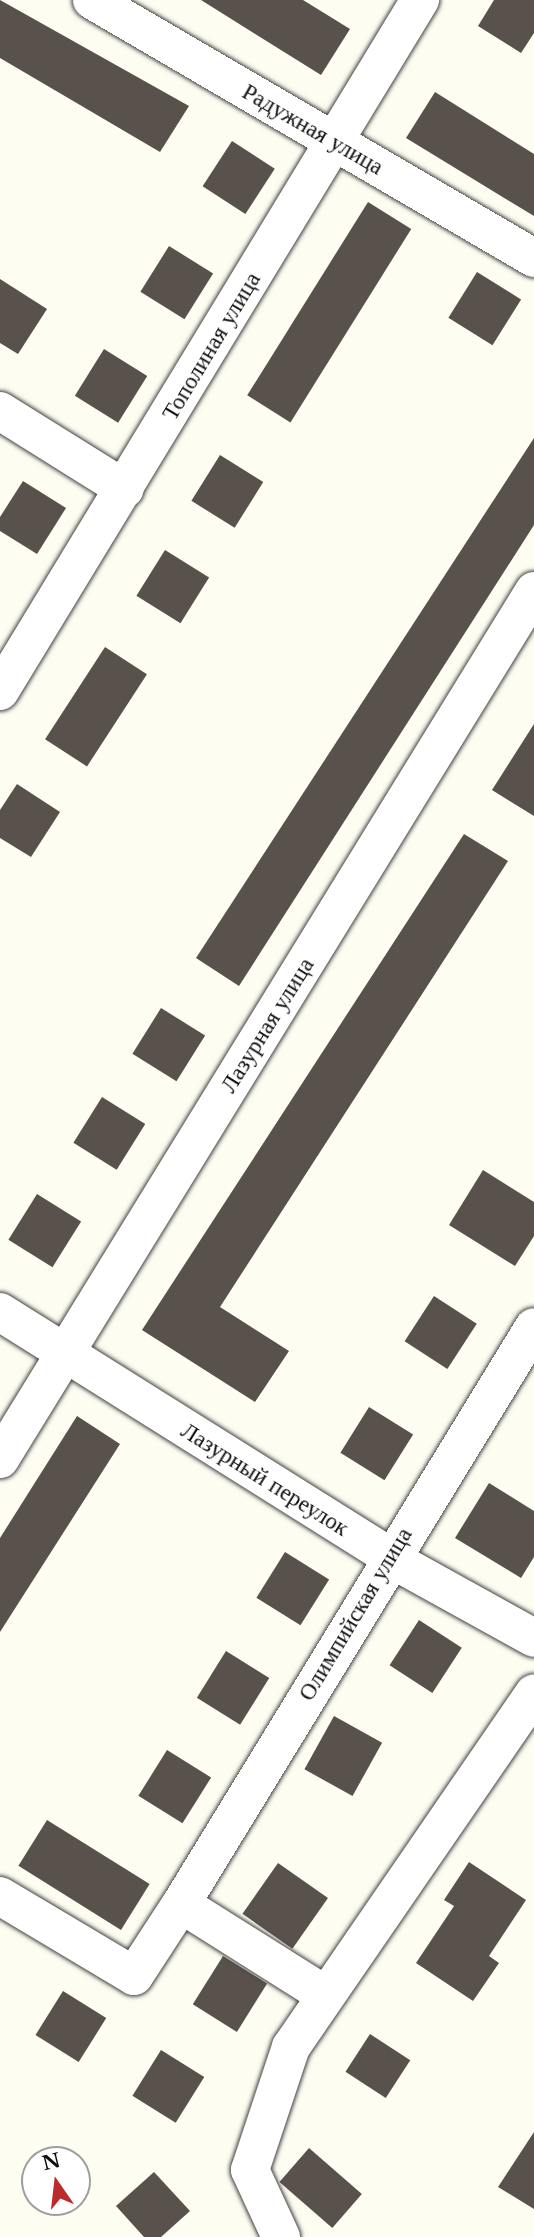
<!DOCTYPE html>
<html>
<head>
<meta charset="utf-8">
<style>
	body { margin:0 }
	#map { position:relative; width:534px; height:2237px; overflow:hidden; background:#fefdf2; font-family:"Libre Baskerville",serif }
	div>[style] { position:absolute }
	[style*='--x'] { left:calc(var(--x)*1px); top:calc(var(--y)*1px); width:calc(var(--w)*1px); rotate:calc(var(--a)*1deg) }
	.building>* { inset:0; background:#58514c; transform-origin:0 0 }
	.roads { filter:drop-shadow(0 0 2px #424242) drop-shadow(0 0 2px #424242) }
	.minor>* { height:38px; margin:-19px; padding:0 19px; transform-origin:19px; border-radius:19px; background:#fff }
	span { translate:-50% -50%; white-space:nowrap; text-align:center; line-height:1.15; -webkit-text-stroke:7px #fff; paint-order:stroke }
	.street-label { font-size:23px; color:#0f0f0f }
	.north { position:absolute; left:21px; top:2146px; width:70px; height:70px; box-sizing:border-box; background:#fff; border:2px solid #9f9f9f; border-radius:50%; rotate:346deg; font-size:19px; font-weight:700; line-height:28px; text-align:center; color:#0f0f0f }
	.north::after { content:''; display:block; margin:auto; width:24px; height:32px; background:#bb2b2c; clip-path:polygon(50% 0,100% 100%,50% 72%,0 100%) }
</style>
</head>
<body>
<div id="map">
	<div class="building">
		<i style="clip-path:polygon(0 0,189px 106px,160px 152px,0 58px)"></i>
		<i style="clip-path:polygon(201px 0,303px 0,350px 29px,321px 75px)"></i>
		<i style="clip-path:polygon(494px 0,534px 0,534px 33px,521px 53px,478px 26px)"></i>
		<i style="clip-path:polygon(435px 92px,534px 154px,534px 216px,406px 138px)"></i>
		<i style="left:232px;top:141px;width:51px;height:54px;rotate:33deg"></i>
		<i style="left:368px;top:202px;width:51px;height:228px;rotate:32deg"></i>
		<i style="left:169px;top:246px;width:52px;height:54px;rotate:32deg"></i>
		<i style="left:477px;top:272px;width:52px;height:54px;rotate:32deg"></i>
		<i style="clip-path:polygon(0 279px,47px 309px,18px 354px,0 343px)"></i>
		<i style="left:104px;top:349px;width:51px;height:55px;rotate:32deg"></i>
		<i style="clip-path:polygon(534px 438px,534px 525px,239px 986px,196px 958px)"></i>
		<i style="left:220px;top:455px;width:51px;height:54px;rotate:32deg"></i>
		<i style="clip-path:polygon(23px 481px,66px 508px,37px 554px,0 531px,0 517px)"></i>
		<i style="left:165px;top:550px;width:52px;height:54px;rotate:32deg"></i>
		<i style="left:105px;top:647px;width:50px;height:110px;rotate:33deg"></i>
		<i style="clip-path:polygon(534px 724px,534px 816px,492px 790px)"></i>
		<i style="clip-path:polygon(17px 784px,60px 812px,31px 857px,0 838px,0 810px)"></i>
		<i style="clip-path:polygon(464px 834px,508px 861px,220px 1307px,289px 1351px,255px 1402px,142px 1330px)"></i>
		<i style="left:161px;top:1008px;width:52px;height:54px;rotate:32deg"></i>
		<i style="left:102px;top:1097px;width:51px;height:54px;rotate:32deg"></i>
		<i style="clip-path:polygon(483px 1170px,534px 1202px,534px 1236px,515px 1266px,449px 1225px)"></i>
		<i style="left:37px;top:1194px;width:52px;height:54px;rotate:32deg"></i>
		<i style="left:434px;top:1296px;width:51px;height:54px;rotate:33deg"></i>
		<i style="left:369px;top:1407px;width:52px;height:54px;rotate:32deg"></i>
		<i style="clip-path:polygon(77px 1416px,120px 1444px,0 1632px,0 1538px)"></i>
		<i style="clip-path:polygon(489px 1483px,534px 1511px,534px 1557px,521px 1578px,455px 1538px)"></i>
		<i style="left:285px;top:1552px;width:52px;height:54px;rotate:32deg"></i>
		<i style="left:419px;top:1620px;width:51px;height:54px;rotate:33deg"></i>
		<i style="left:226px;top:1651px;width:51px;height:55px;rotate:32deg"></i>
		<i style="left:334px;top:1716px;width:55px;height:61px;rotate:29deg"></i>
		<i style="left:167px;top:1750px;width:52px;height:54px;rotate:32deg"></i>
		<i style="left:47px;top:1820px;width:121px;height:54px;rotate:32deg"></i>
		<i style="clip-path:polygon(469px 1862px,526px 1900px,489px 1956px,499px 1963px,473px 2001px,416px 1963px,454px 1906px,444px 1900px)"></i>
		<i style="left:278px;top:1863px;width:61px;height:62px;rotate:35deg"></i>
		<i style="left:223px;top:1956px;width:52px;height:57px;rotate:32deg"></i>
		<i style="left:63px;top:1991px;width:51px;height:52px;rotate:32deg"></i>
		<i style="left:370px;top:2034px;width:48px;height:45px;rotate:33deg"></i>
		<i style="left:161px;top:2050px;width:51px;height:54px;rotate:32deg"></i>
		<i style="clip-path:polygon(534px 2132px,534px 2209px,498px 2187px)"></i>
		<i style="left:309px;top:2148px;width:70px;height:45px;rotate:41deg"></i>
		<i style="clip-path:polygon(154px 2172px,190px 2211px,161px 2237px,144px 2237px,116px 2206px)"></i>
	</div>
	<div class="roads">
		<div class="minor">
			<i style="--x:92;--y:0;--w:512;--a:30.27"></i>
			<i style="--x:0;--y:411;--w:147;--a:32"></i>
			<i style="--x:0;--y:691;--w:809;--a:-58.71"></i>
			<i style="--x:0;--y:1312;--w:479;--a:32.1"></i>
			<i style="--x:406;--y:1567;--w:146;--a:29"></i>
			<i style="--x:0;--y:1459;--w:1019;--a:-58.4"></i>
			<i style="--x:0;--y:1896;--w:156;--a:30.8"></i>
			<i style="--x:134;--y:1976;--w:86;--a:-56.9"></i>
			<i style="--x:181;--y:1904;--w:169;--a:32.2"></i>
			<i style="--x:181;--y:1904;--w:676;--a:-58.54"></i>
			<i style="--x:281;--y:2237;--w:74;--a:-114.8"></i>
			<i style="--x:250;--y:2170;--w:130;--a:-71.6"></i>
			<i style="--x:291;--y:2047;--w:429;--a:-55.5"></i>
		</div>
	</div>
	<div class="street-label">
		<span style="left:313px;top:129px;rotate:30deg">Радужная улица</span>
		<span style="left:211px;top:346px;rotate:-59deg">Тополиная улица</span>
		<span style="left:267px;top:1025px;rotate:-58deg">Лазурная улица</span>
		<span style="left:265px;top:1479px;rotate:32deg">Лазурный переулок</span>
		<span style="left:355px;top:1614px;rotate:-59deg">Олимпийская улица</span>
	</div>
	<div class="north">N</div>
</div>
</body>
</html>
